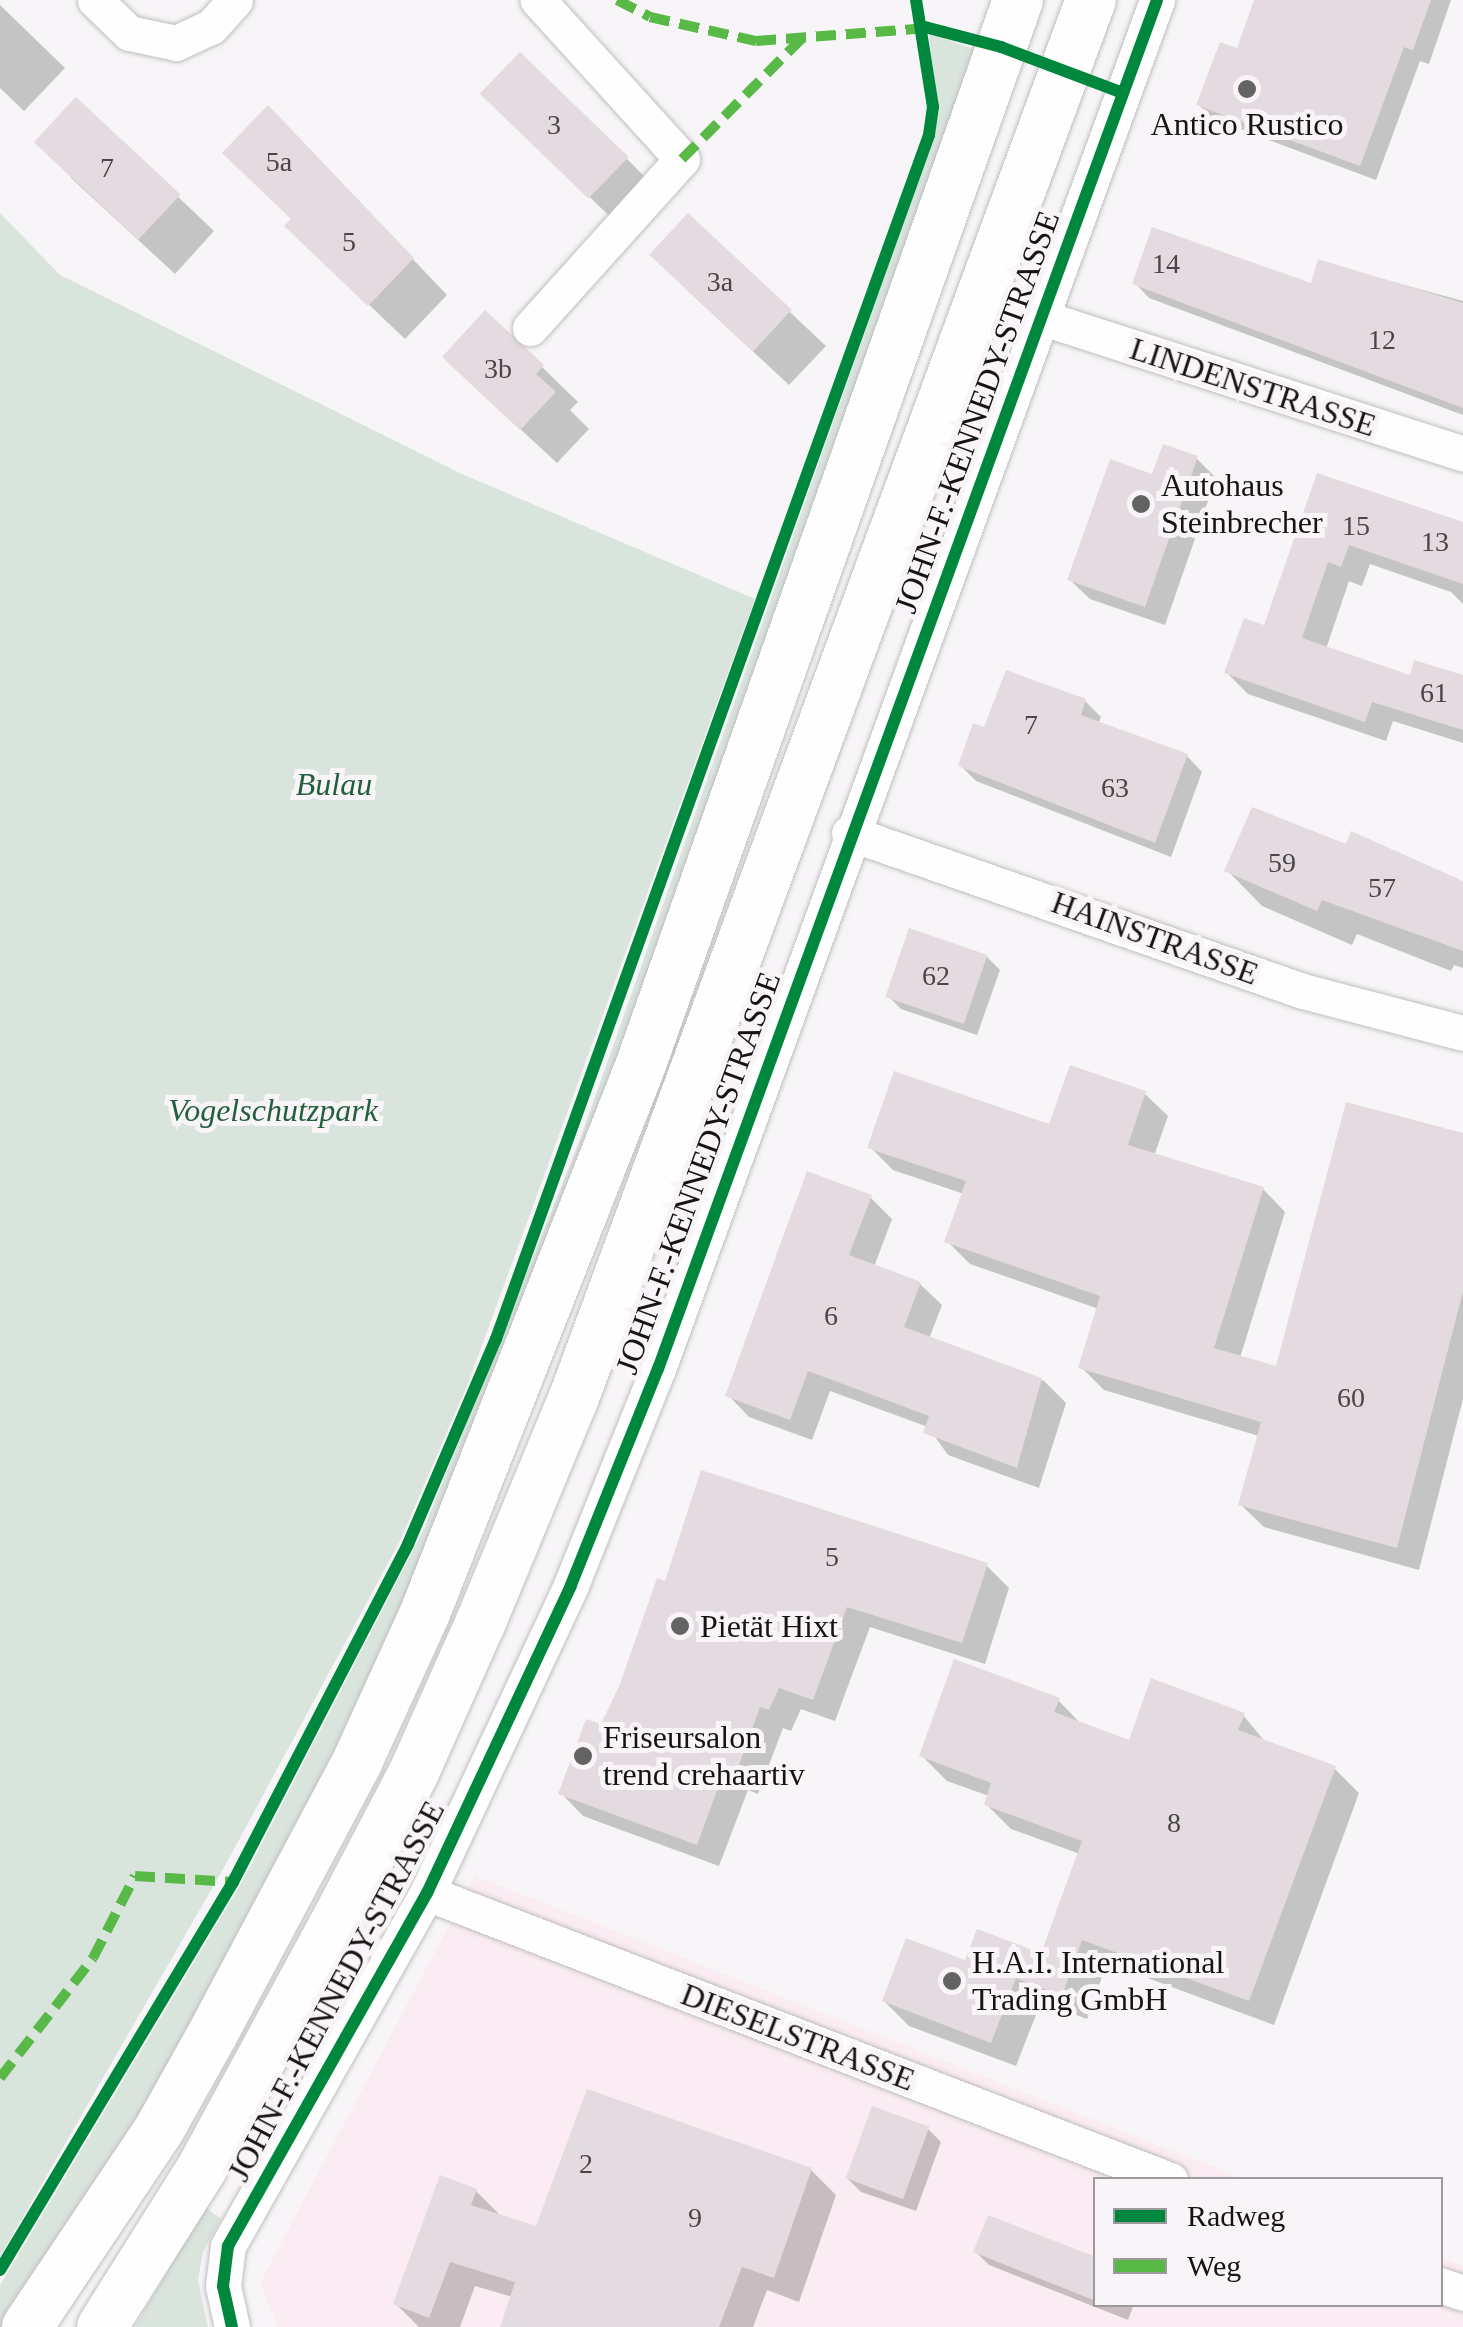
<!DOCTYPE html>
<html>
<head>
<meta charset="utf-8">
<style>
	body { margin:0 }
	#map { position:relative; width:1463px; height:2327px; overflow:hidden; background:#f7f5f7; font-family:Georgia,serif }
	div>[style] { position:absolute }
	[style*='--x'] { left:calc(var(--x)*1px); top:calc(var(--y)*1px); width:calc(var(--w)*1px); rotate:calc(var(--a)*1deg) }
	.industrial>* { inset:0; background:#faecf2 }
	.green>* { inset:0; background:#d9e4dd }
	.shadow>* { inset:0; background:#0003 }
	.building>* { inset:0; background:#e3dbe0; transform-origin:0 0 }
	.roads { filter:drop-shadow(0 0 2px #c0bec0) drop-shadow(0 0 2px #c0bec0) }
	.minor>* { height:35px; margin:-17.5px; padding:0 17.5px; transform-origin:17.5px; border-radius:17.5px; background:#fefefe }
	.secondary>* { height:50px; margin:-25px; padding:0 25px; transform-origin:25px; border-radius:25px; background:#fefefe }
	.quiet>* { height:10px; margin-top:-5px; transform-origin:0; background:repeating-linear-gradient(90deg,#58b947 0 20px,transparent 0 30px) }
	.cycleway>* { height:12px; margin:-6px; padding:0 6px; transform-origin:6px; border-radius:6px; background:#00873e }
	.dots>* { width:28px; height:28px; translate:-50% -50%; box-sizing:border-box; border:5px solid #f8f4f8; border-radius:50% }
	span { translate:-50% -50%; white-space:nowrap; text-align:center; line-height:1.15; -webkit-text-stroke:10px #f8f4f8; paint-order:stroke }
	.number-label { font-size:28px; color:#484648 }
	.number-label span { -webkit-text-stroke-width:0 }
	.poi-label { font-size:32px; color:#151415 }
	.left { translate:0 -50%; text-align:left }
	.street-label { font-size:32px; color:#151415 }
	.park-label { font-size:32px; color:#225f3d; font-style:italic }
	.legend { position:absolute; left:1093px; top:2177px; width:350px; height:130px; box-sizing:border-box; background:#f8f4f8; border:2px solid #9d9a9d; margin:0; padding:12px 18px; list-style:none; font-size:30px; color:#151415 }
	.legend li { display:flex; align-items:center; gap:20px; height:50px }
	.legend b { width:50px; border:2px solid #9d9a9d }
</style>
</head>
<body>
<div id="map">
	<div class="industrial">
		<i style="clip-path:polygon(475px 1876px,1244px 2179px,1096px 2180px,1096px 2304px,1440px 2304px,1441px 2257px,1463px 2266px,1463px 2327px,278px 2327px,260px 2283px)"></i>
	</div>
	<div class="green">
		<i style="clip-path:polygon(929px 33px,979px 51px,621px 1056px,342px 1754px,141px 2120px,8px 2327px,0 2327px,0 2285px,242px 1882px,423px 1531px,578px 1145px,936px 131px)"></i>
		<i style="clip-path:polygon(0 213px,60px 275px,462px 474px,755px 599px,469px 1381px,400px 1541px,226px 1864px,0 2257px)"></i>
		<i style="clip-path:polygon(205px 2207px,221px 2219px,203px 2252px,198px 2280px,208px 2327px,135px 2327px)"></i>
	</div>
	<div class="shadow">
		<i style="clip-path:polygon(1256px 0,1451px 0,1429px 64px,1420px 61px,1376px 180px,1215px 120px,1199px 105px,1239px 51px)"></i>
		<i style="clip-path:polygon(0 5px,65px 68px,24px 111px,0 88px)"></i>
		<i style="clip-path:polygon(76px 100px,214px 231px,175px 274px,71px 178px)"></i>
		<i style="clip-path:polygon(518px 128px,627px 159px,662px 194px,627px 233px)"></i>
		<i style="clip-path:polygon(303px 144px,447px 295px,405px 339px,323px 261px)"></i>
		<i style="clip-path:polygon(688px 216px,826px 346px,789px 385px,687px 290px)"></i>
		<i style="clip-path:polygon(1320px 262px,1463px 301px,1463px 415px,1149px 298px,1135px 283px,1312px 286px)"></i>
		<i style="clip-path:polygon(542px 367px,578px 402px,570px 410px,589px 429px,557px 463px,480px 392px)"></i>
		<i style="clip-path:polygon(1196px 458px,1216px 478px,1165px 625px,1090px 599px,1070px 580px)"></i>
		<i style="clip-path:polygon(1318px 476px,1463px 525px,1463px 604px,1451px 592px,1370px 564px,1362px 586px,1349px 581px,1326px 649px,1411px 678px,1463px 678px,1463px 743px,1393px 721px,1386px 741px,1248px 694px,1227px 673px,1266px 628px)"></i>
		<i style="clip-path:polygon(1085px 701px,1101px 717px,1098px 724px,1187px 756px,1202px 772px,1171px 857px,976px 781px,960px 765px,986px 731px)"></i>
		<i style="clip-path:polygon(1347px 848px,1463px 884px,1463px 968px,1454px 965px,1451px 971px,1357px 934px,1352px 945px,1262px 906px,1227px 870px)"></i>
		<i style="clip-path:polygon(987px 957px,1000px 970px,977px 1035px,901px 1009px,888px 996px)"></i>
		<i style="clip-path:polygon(1145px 1094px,1168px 1116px,1154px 1156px,1263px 1189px,1285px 1212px,1240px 1358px,1277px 1369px,1463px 1135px,1463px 1399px,1419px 1570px,1264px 1527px,1241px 1505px,1259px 1436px,1104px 1390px,1081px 1367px,1099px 1309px,970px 1264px,947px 1241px,964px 1194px,893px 1170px,870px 1147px,1051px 1127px)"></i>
		<i style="clip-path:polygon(870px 1197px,892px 1219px,874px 1267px,920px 1284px,942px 1305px,929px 1339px,1044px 1381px,1066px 1403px,1039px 1488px,948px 1455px,928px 1427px,830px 1391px,812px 1440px,749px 1417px,728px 1395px)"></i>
		<i style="clip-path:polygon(987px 1566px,1009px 1588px,985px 1664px,870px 1627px,835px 1721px,801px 1709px,791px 1731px,783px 1728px,758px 1794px,748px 1790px,719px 1866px,583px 1816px,561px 1793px,623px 1685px,659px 1582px)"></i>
		<i style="clip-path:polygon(1058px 1700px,1083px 1726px,1130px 1743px,1243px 1715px,1267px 1744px,1334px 1768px,1359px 1793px,1274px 2025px,1107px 1963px,1087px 2019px,1041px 2002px,1016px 2066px,909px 2026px,884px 2001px,966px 1963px,1042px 1956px,1080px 1854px,1011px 1829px,986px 1804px,989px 1796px,947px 1781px,922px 1756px)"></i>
		<i style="clip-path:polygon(928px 2129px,941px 2142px,916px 2211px,861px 2192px,848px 2179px)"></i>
		<i style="clip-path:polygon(811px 2170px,836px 2195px,799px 2302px,767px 2290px,753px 2327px,502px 2327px,513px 2297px,475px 2286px,460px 2327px,419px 2327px,396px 2304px,476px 2191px,501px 2216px,538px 2230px)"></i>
		<i style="clip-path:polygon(976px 2252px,1096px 2260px,1096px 2304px,1134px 2304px,1128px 2320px,989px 2265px)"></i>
	</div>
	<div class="building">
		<i style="clip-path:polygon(1254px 0,1431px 0,1413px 50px,1404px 47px,1360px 166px,1196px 105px,1220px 42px,1237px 48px)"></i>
		<i style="left:520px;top:52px;width:151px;height:58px;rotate:44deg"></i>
		<i style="left:76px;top:97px;width:143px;height:62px;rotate:43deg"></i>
		<i style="clip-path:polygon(268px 105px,414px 258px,368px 306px,284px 226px,291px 219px,222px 153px)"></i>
		<i style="left:688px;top:213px;width:142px;height:57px;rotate:43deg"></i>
		<i style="clip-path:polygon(1152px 227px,1311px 283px,1318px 259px,1463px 303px,1463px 408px,1132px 284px)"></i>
		<i style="clip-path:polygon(485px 310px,544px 365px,536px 374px,556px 392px,520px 430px,442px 357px)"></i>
		<i style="clip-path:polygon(1163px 444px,1198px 456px,1145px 607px,1067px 580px,1110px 459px,1152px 474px)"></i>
		<i style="clip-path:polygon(1317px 473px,1463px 522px,1463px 584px,1349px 545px,1341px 567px,1328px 562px,1302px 638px,1410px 675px,1414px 660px,1463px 675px,1463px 730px,1372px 702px,1365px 722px,1224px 673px,1244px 618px,1264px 625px)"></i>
		<i style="clip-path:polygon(1006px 670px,1086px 699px,1081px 715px,1188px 754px,1155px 843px,958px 766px,973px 723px,984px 727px)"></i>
		<i style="clip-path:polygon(1252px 807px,1346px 844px,1351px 831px,1463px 881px,1463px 951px,1322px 900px,1317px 911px,1224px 871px)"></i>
		<i style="left:909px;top:928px;width:83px;height:73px;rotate:19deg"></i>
		<i style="clip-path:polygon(1070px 1065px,1146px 1091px,1128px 1145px,1264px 1187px,1214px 1348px,1276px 1366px,1346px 1102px,1463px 1133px,1463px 1291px,1397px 1548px,1238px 1505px,1261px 1422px,1078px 1368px,1100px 1296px,944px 1242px,966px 1181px,867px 1148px,894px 1071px,1049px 1124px)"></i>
		<i style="clip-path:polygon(807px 1171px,872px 1195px,849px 1255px,921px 1282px,904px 1327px,1042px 1378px,1017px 1468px,923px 1433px,929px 1416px,808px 1371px,790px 1420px,725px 1396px)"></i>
		<i style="clip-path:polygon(701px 1470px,988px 1563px,962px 1643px,847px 1607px,813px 1700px,779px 1688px,769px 1710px,760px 1707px,736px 1773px,725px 1769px,697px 1845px,558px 1794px,586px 1719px,601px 1724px,620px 1684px,657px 1578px,665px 1581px)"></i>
		<i style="clip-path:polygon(954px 1659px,1060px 1698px,1054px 1712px,1129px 1740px,1151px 1678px,1245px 1713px,1238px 1730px,1336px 1766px,1249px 2001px,1082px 1940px,1062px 1996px,1016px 1978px,991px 2043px,882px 2001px,906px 1938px,965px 1960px,977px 1929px,1041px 1953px,1082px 1841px,984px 1805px,991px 1783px,919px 1756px)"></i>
		<i style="clip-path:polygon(587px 2089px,812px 2168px,774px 2278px,742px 2267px,719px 2327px,500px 2327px,515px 2282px,450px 2262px,429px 2318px,393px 2304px,440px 2175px,477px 2189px,471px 2205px,536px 2226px)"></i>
		<i style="left:872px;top:2106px;width:61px;height:77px;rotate:20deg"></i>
		<i style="clip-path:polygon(988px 2215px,1096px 2257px,1096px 2301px,973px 2252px)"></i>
	</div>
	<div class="roads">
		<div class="minor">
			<i style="--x:95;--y:0;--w:47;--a:44.1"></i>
			<i style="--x:129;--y:33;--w:48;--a:12"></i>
			<i style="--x:176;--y:43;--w:38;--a:-25"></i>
			<i style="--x:211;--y:27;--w:36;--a:-48"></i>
			<i style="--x:1043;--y:318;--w:441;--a:17.9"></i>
			<i style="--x:530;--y:328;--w:227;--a:-48"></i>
			<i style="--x:682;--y:159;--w:215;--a:-132.2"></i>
			<i style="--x:849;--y:833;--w:481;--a:19.2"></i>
			<i style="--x:1303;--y:991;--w:165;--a:14.7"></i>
			<i style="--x:427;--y:1893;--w:797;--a:21.12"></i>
			<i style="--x:1440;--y:2285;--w:24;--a:19"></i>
			<i style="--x:232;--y:2327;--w:42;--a:-102.4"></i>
			<i style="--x:223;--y:2286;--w:40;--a:-82.9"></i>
			<i style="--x:228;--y:2246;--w:405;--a:-60.6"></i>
			<i style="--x:427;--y:1893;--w:340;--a:-64.9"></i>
			<i style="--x:571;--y:1585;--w:233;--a:-68.1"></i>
			<i style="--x:658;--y:1369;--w:1457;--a:-69.97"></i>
		</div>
		<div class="secondary">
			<i style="--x:27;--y:2327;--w:239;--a:-56.2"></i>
			<i style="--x:160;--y:2128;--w:107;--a:-60.8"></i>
			<i style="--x:212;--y:2035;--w:311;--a:-62"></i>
			<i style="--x:358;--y:1760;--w:162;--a:-65.5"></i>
			<i style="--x:425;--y:1613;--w:587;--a:-68.51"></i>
			<i style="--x:640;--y:1067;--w:1132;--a:-70.49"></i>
			<i style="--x:102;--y:2327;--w:188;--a:-57.8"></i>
			<i style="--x:202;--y:2168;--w:274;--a:-61.5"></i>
			<i style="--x:333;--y:1927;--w:175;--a:-62.4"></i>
			<i style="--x:414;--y:1772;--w:162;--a:-66"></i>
			<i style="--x:480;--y:1624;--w:243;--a:-67.5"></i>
			<i style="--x:573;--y:1400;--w:1493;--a:-69.7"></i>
		</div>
	</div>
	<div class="quiet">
		<i style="--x:617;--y:0;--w:37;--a:27"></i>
		<i style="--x:650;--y:17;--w:109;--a:12.8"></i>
		<i style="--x:756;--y:41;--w:173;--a:-4.3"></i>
		<i style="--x:682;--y:159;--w:170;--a:-45.2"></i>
		<i style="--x:0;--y:2078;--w:152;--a:-52.2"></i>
		<i style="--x:93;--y:1958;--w:92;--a:-62.9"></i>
		<i style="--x:135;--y:1876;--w:98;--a:3.5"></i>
	</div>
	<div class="cycleway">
		<i style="--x:921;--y:26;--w:83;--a:14.7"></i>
		<i style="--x:1001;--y:47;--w:130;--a:20.7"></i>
		<i style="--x:0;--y:2270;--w:453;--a:-59"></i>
		<i style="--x:233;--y:1882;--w:381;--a:-62.6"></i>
		<i style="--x:408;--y:1544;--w:223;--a:-66.8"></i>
		<i style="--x:496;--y:1339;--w:1279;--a:-70.22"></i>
		<i style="--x:929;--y:135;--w:28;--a:-82"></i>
		<i style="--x:933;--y:107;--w:108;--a:-99"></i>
		<i style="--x:232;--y:2327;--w:42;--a:-102.4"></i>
		<i style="--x:223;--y:2286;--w:40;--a:-82.9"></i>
		<i style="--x:228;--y:2246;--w:405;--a:-60.6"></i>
		<i style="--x:427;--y:1893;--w:340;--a:-64.9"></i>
		<i style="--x:571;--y:1585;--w:233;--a:-68.1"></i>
		<i style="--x:658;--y:1369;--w:1457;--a:-69.97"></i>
	</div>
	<div class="dots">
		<i style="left:1247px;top:89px;background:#646364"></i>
		<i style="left:1141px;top:504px;background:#646364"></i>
		<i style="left:680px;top:1626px;background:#646364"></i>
		<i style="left:583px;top:1756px;background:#646364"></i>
		<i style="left:952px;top:1981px;background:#646364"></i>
	</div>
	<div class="number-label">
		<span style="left:554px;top:125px">3</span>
		<span style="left:279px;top:162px">5a</span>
		<span style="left:107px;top:168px">7</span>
		<span style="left:349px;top:242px">5</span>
		<span style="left:1166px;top:264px">14</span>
		<span style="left:720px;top:282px">3a</span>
		<span style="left:1382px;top:340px">12</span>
		<span style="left:498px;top:369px">3b</span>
		<span style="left:1356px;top:526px">15</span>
		<span style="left:1435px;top:542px">13</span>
		<span style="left:1434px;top:693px">61</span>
		<span style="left:1031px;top:725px">7</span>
		<span style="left:1115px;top:788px">63</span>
		<span style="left:1282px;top:863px">59</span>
		<span style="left:1382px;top:888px">57</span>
		<span style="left:936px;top:976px">62</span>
		<span style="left:831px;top:1316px">6</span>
		<span style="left:1351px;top:1398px">60</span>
		<span style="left:832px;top:1557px">5</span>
		<span style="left:1174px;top:1823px">8</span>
		<span style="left:586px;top:2164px">2</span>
		<span style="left:695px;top:2218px">9</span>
	</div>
	<div class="poi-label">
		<span style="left:1247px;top:124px">Antico Rustico</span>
		<span class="left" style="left:1161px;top:504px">Autohaus<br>Steinbrecher</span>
		<span class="left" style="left:700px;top:1626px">Pietät Hixt</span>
		<span class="left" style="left:603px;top:1756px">Friseursalon<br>trend crehaartiv</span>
		<span class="left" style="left:972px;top:1981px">H.A.I. International<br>Trading GmbH</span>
	</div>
	<div class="street-label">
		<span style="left:1253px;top:387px;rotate:18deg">LINDENSTRASSE</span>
		<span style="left:977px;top:412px;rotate:-70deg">JOHN-F.-KENNEDY-STRASSE</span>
		<span style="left:1155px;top:938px;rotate:20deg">HAINSTRASSE</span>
		<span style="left:698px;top:1173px;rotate:-70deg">JOHN-F.-KENNEDY-STRASSE</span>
		<span style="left:336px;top:1991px;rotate:-62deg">JOHN-F.-KENNEDY-STRASSE</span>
		<span style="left:798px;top:2037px;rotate:21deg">DIESELSTRASSE</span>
	</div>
	<div class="park-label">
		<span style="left:334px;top:784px">Bulau</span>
		<span style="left:273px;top:1110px">Vogelschutzpark</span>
	</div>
	<ul class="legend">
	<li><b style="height:12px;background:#00873e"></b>Radweg</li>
	<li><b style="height:12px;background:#58b947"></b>Weg</li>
	</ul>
</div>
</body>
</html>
